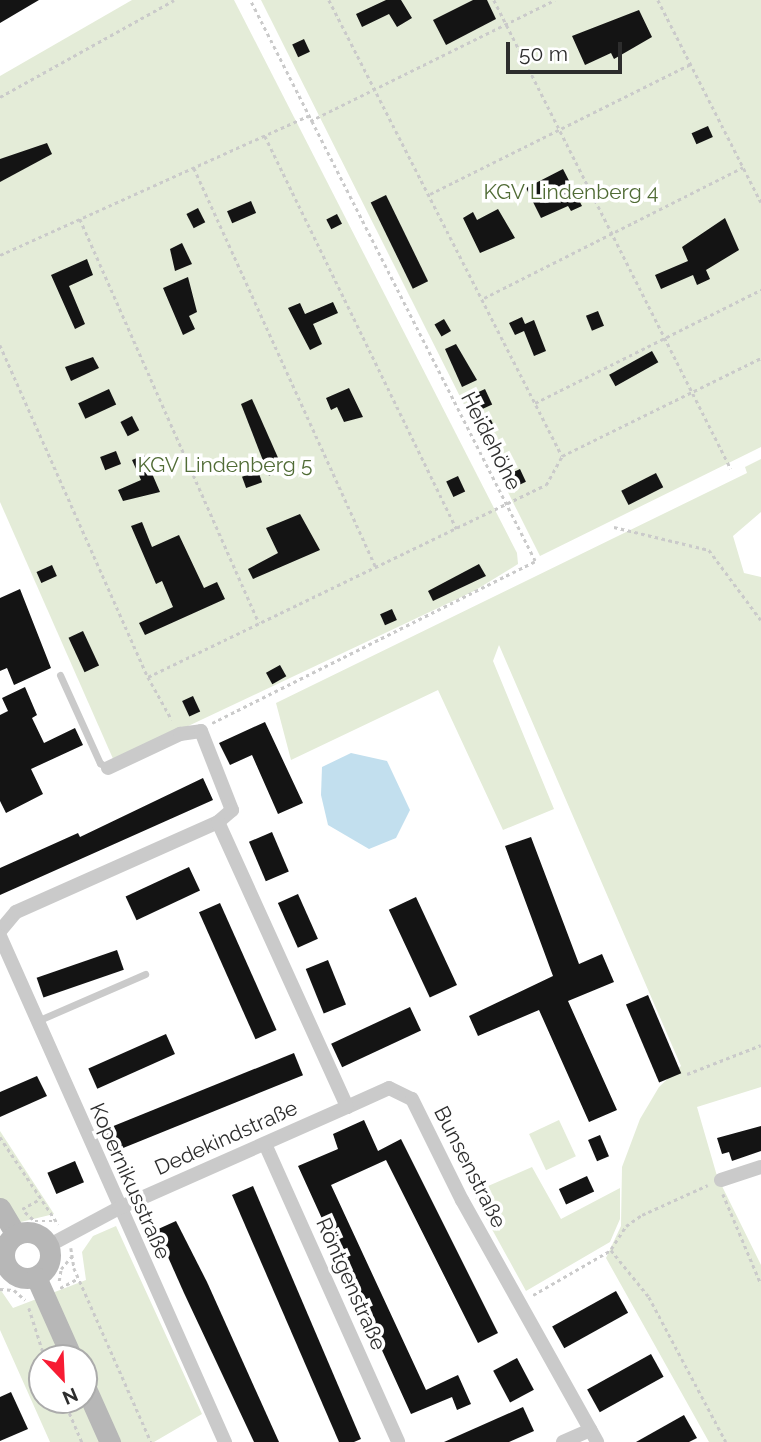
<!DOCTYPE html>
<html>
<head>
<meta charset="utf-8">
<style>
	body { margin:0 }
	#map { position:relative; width:761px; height:1442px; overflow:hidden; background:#fff; font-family:Raleway,sans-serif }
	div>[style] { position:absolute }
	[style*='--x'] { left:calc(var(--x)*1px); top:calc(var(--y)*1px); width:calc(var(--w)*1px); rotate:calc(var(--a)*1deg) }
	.green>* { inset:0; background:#e4ecd8; transform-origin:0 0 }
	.water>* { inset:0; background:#c2dfee }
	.building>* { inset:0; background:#141414; transform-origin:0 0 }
	.path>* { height:2.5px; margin-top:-1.25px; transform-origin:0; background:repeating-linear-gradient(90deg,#cacaca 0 3.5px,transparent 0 7px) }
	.lane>* { height:7px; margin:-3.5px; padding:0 3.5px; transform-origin:3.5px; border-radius:3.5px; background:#cacaca }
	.street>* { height:14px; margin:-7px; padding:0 7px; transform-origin:7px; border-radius:7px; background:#cacaca }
	.secondary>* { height:21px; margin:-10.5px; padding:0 10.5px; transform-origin:10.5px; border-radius:10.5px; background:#b7b7b7 }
	.secondary>.ring { margin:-10.5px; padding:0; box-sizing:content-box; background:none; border:21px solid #b7b7b7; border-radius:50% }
	span { translate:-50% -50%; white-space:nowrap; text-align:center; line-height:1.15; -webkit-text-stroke:7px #fff; paint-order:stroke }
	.park-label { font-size:21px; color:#516c36 }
	.street-label { font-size:21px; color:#2d2d2d }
	.north { position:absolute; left:28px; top:1344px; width:70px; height:70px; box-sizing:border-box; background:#fff; border:2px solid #ababab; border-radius:50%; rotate:157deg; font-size:19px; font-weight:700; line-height:28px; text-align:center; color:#2d2d2d }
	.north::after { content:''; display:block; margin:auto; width:24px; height:32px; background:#f71c33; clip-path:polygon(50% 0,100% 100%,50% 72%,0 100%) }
	.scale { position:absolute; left:506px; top:42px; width:116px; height:32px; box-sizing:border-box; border:4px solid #2d2d2d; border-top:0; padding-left:9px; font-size:21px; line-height:24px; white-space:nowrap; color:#2d2d2d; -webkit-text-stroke:5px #fff; paint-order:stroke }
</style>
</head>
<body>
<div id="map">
	<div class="green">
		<i style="clip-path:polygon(132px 0,234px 0,517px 553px,518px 564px,474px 591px,114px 761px,0 502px,0 76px)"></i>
		<i style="clip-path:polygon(261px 0,761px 0,761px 447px,540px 556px)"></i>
		<i style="clip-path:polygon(761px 459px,761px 512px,733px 536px,744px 573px,761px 577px,761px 1087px,697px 1107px,717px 1176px,761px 1265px,761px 1442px,709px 1442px,606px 1258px,621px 1226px,622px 1167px,640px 1119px,659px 1087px,681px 1066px,499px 645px,493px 661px,554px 809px,503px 830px,438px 690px,291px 760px,276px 703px,747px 473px,745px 467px)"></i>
		<i style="left:559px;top:1120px;width:40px;height:33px;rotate:65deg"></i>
		<i style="clip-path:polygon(0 1131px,54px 1214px,0 1227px)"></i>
		<i style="clip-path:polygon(532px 1167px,561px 1219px,620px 1188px,620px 1219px,610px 1242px,526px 1291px,472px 1193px)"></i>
		<i style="clip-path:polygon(evenodd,116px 1226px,202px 1414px,154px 1442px,50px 1442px,0 1330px,0 1289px,13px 1308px,86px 1280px,82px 1252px,93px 1236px,116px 1226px,42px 1358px,84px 1358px,84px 1400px,42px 1400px,42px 1358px)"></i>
	</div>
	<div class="water">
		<i style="clip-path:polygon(351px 753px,387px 761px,410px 810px,396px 838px,369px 849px,328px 825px,321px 795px,322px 767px)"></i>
	</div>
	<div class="building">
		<i style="clip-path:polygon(0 0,39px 0,0 23px)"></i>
		<i style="clip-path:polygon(386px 0,401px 0,412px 18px,397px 27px,389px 14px,362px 27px,356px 14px)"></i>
		<i style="clip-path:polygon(473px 0,487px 0,496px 19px,446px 45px,433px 20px)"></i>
		<i style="clip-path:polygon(639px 10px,652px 37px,614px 59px,611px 53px,585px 65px,572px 36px)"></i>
		<i style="left:304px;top:39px;width:14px;height:13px;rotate:65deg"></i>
		<i style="left:708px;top:126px;width:12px;height:18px;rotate:66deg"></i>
		<i style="clip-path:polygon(47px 143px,52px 154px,0 182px,0 159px)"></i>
		<i style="clip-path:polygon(563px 169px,582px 206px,571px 211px,568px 206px,541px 218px,526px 188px)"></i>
		<i style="left:386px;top:195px;width:96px;height:17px;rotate:64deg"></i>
		<i style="left:251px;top:201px;width:13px;height:26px;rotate:67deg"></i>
		<i style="left:198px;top:208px;width:16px;height:13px;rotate:63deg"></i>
		<i style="clip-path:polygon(498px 209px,515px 238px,480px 253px,463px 218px,473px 212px,477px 220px)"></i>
		<i style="left:337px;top:214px;width:11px;height:12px;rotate:63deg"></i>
		<i style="clip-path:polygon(725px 218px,739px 250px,706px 270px,710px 279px,697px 285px,693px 275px,661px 289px,655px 275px,688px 261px,682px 247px)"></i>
		<i style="clip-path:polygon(182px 243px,192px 264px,175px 271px,170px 249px)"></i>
		<i style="clip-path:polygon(87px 259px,93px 275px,69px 286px,85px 324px,75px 329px,51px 275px)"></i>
		<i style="clip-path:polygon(188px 277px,197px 312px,189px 316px,195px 329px,183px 335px,163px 288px)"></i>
		<i style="clip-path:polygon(333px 302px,338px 313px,313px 324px,322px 344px,310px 350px,288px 308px,300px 303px,305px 314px)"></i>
		<i style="left:598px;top:311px;width:16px;height:13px;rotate:68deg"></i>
		<i style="clip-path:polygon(522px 317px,525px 324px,534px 320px,546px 351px,534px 356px,524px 331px,515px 335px,509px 323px)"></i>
		<i style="left:444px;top:319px;width:14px;height:11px;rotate:60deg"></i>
		<i style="clip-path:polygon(456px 344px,477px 380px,462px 387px,445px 349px)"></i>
		<i style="left:652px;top:351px;width:13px;height:49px;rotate:61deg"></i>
		<i style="clip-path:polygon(93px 357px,99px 368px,71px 381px,65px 367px)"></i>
		<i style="clip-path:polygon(349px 388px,363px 417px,344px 422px,337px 407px,331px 410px,326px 398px)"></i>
		<i style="left:109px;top:389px;width:17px;height:34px;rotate:65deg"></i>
		<i style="left:485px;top:389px;width:17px;height:12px;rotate:65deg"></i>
		<i style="clip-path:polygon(252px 399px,283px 469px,269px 476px,241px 404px)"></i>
		<i style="left:132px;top:416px;width:16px;height:13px;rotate:63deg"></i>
		<i style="left:490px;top:418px;width:13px;height:13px;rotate:63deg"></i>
		<i style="left:116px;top:451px;width:14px;height:17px;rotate:69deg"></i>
		<i style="clip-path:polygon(144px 455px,160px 492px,123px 501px,118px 490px,141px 480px,132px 460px)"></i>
		<i style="left:520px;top:469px;width:14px;height:13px;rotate:65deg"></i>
		<i style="left:258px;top:471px;width:12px;height:17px;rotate:70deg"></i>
		<i style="left:656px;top:473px;width:16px;height:39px;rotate:63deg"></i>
		<i style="left:458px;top:476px;width:17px;height:13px;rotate:65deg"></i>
		<i style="clip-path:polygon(300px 514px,320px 550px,253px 579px,248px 569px,278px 553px,266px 528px)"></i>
		<i style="clip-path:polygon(142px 522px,152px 547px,179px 535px,204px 588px,217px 582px,225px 599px,145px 635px,139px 623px,173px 607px,162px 581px,156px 584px,131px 526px)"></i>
		<i style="clip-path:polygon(479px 564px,486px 576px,433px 601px,428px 591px)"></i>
		<i style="left:52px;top:565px;width:12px;height:17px;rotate:66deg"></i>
		<i style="clip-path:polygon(20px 589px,51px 668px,14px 685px,7px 668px,0 671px,0 598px)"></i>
		<i style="left:392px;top:609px;width:12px;height:13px;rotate:66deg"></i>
		<i style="left:83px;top:631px;width:38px;height:16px;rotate:65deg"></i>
		<i style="left:280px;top:665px;width:13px;height:16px;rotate:61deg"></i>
		<i style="clip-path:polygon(25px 687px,37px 715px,32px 718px,44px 743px,75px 728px,83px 745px,31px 769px,43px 794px,6px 813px,0 801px,0 715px,8px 711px,2px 698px)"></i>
		<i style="left:193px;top:696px;width:17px;height:12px;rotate:65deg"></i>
		<i style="clip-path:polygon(265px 722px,303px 803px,278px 814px,252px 755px,230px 765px,219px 743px)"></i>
		<i style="clip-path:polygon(203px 778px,213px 800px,0 895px,0 868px,78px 833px,80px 837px)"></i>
		<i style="left:272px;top:832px;width:43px;height:25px;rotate:67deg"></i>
		<i style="clip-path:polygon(531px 837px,579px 964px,602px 954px,614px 982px,568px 1001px,617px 1110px,589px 1122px,539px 1010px,478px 1036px,469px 1016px,553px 976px,505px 846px)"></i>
		<i style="left:189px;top:867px;width:26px;height:70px;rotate:65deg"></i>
		<i style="left:298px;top:894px;width:49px;height:22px;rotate:66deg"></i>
		<i style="left:416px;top:897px;width:97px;height:30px;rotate:65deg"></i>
		<i style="left:220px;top:903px;width:139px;height:23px;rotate:66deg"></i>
		<i style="left:117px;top:950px;width:21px;height:85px;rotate:71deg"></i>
		<i style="left:328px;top:960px;width:48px;height:24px;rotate:68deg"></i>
		<i style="left:648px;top:995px;width:85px;height:24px;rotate:67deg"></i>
		<i style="left:410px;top:1007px;width:26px;height:87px;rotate:65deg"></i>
		<i style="left:166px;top:1034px;width:22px;height:85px;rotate:66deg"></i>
		<i style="left:294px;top:1053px;width:24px;height:206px;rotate:68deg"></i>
		<i style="clip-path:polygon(37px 1076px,47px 1096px,0 1117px,0 1092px)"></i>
		<i style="clip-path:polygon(364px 1120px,378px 1151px,401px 1139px,498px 1333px,478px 1343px,386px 1160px,331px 1185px,426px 1390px,458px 1375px,471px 1404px,457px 1410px,452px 1397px,411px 1414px,298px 1166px,338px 1149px,333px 1134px)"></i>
		<i style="clip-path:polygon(761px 1126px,761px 1151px,732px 1161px,729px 1152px,722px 1154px,717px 1138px)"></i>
		<i style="left:600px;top:1135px;width:23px;height:13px;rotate:67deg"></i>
		<i style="left:75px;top:1161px;width:23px;height:30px;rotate:67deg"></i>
		<i style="left:587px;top:1176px;width:17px;height:31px;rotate:65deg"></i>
		<i style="clip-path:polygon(253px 1186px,361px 1439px,354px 1442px,339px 1442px,232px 1195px)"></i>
		<i style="clip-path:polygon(176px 1221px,207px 1282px,279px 1442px,254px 1442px,184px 1293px,156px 1230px)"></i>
		<i style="left:616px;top:1291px;width:25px;height:73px;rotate:61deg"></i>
		<i style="left:651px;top:1354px;width:26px;height:73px;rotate:61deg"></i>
		<i style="left:517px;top:1358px;width:36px;height:27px;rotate:62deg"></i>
		<i style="clip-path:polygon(11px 1392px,28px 1429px,0 1441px,0 1397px)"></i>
		<i style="clip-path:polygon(523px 1407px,534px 1431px,509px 1442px,444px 1442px)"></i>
		<i style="clip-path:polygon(684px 1415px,697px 1438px,689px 1442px,636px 1442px)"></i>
	</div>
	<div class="path">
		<i style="--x:329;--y:0;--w:512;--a:62.93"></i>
		<i style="--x:562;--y:456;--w:222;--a:-26.2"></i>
		<i style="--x:494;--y:0;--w:525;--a:63.19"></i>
		<i style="--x:658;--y:0;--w:227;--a:63"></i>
		<i style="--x:0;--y:97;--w:199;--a:-29.1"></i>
		<i style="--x:310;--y:121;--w:273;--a:-26.3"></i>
		<i style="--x:265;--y:136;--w:437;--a:64"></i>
		<i style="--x:194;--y:168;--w:439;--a:65.5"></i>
		<i style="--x:430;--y:194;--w:292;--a:-26.5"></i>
		<i style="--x:80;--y:219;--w:442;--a:66.1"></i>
		<i style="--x:0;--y:255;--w:338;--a:-24.3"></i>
		<i style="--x:484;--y:298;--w:290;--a:-26.8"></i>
		<i style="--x:0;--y:345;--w:363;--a:66"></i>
		<i style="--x:148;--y:677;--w:49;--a:60.8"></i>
		<i style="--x:535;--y:403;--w:253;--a:-26.6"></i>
		<i style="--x:614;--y:527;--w:98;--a:13.6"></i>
		<i style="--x:709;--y:550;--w:87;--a:53.4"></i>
		<i style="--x:148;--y:677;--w:442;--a:-25.8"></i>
		<i style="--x:546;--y:485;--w:33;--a:-61"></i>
		<i style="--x:212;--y:723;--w:361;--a:-26.6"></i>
		<i style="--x:535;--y:561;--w:629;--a:-116.93"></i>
		<i style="--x:687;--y:1074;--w:79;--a:-21.4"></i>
		<i style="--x:0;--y:1137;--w:105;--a:56.3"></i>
		<i style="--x:723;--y:1194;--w:98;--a:67.1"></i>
		<i style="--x:22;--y:1209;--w:21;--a:-29"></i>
		<i style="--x:25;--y:1212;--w:13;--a:42"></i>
		<i style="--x:35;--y:1221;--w:19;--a:0"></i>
		<i style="--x:71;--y:1248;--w:20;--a:81"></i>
		<i style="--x:74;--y:1268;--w:190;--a:66.1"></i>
		<i style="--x:611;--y:1249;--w:27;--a:-57"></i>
		<i style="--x:626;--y:1226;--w:19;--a:-35"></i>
		<i style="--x:642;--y:1215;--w:72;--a:-24.4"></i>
		<i style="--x:59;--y:1281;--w:12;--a:-81"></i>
		<i style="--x:61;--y:1269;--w:16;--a:-50"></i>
		<i style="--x:60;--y:1288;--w:21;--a:-28"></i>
		<i style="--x:0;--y:1289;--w:14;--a:4"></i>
		<i style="--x:14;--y:1290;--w:15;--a:42"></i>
		<i style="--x:533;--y:1295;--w:90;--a:-30"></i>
		<i style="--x:611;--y:1250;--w:60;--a:51"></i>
		<i style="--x:649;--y:1297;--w:164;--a:62"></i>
		<i style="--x:29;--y:1308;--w:52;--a:72.3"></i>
		<i style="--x:64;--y:1400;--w:46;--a:66.8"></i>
	</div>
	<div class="lane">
		<i style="--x:60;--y:675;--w:97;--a:65.6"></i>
		<i style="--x:100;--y:763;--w:9;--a:32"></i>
		<i style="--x:37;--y:1021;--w:118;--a:-23.5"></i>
	</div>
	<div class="street">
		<i style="--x:108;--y:768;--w:80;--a:-25.3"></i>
		<i style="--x:180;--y:734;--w:21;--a:-8"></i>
		<i style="--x:201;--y:731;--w:85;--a:68.6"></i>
		<i style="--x:232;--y:810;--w:18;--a:139"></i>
		<i style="--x:0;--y:931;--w:25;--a:-50"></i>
		<i style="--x:16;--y:912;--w:221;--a:-24"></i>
		<i style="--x:218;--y:822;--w:313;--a:65.6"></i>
		<i style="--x:347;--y:1107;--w:46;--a:-24.3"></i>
		<i style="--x:389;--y:1088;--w:25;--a:26"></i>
		<i style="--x:412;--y:1099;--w:113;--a:63.7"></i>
		<i style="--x:462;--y:1200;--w:277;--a:60.8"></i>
		<i style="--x:0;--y:936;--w:554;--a:66.03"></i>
		<i style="--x:265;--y:1144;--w:326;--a:65.9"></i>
		<i style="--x:721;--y:1180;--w:42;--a:-18"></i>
		<i style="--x:48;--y:1246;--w:81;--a:-28.2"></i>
		<i style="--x:119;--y:1208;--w:249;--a:-23.9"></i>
		<i style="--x:0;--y:1268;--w:6;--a:-18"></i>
		<i style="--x:563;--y:1442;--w:30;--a:-24"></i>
	</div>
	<div class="secondary">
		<i style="--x:0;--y:1208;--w:31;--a:59"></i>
		<i class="ring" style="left:4px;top:1232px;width:25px;height:25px"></i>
		<i style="--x:36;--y:1277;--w:89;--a:66"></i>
		<i style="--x:84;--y:1384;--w:64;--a:65.9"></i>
	</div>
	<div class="park-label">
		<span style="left:571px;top:192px">KGV Lindenberg 4</span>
		<span style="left:225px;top:465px">KGV Lindenberg 5</span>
	</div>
	<div class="street-label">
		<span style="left:491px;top:441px;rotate:63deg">Heidehöhe</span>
		<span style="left:226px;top:1138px;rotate:-24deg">Dedekindstraße</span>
		<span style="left:470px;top:1167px;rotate:63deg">Bunsenstraße</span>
		<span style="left:130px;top:1181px;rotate:66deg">Kopernikusstraße</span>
		<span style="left:351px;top:1284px;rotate:66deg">Röntgenstraße</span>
	</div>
	<div class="north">N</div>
	<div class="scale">50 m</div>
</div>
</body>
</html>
